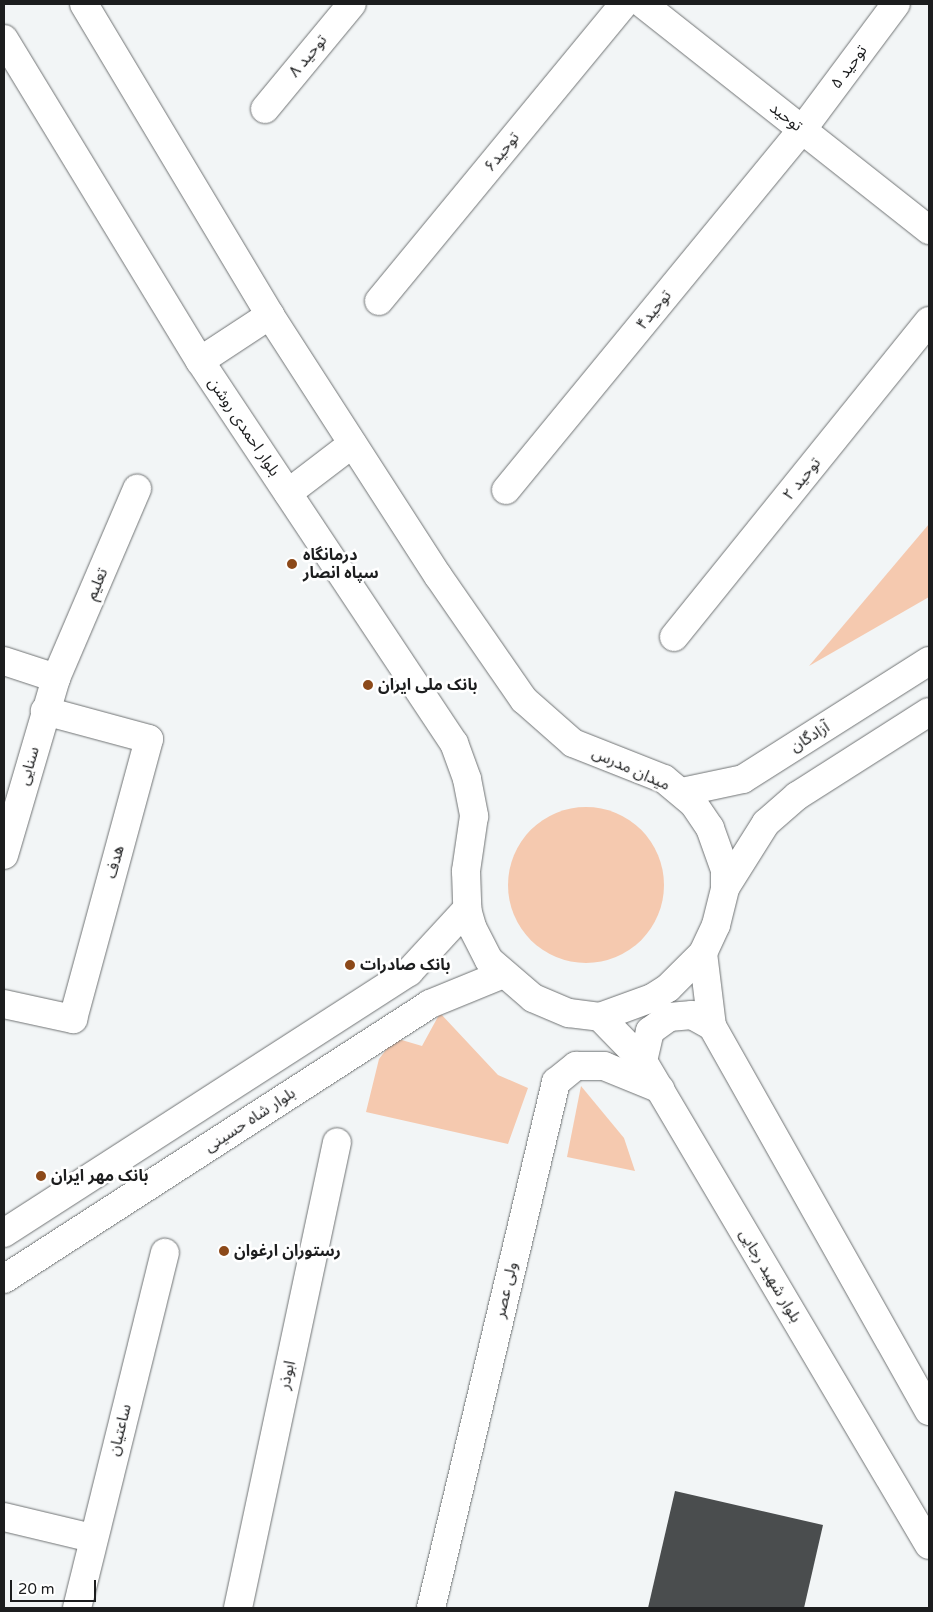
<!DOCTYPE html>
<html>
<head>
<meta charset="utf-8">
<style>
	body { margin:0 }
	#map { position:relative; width:933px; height:1612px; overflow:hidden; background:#f2f5f6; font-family:"Varela Round","Noto Sans Arabic",sans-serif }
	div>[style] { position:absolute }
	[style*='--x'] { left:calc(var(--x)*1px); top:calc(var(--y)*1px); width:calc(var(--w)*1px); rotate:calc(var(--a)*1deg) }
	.green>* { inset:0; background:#f5c9af }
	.round { border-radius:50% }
	.building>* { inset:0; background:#4a4d4e }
	.roads { filter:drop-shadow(0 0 1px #707374) drop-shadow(0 0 1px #707374) }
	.minor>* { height:28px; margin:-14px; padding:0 14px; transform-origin:14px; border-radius:14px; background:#fff }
	.tertiary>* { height:28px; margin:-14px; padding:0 14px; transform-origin:14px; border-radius:14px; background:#fff }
	.secondary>* { height:28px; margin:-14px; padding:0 14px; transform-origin:14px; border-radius:14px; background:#fff }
	.trunk>* { height:28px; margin:-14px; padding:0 14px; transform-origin:14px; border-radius:14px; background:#fff }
	.dots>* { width:14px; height:14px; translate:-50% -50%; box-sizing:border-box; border:2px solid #fff; border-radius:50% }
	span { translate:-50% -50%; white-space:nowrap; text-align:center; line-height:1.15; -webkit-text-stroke:5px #fff; paint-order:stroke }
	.street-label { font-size:16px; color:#1c1d1e }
	.poi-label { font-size:16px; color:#1c1d1e; font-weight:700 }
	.left { translate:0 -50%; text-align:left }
	.frame { position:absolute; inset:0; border:5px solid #1c1d1e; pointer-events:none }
	.scale { position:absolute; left:10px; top:1580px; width:86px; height:22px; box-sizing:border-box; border:2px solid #1c1d1e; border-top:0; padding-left:6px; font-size:15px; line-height:18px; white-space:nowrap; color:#1c1d1e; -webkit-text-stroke:4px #fff; paint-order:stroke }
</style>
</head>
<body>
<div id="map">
	<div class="green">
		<i style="clip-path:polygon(929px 524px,929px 597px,809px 666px)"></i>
		<i class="round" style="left:508px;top:807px;width:156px;height:156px"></i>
		<i style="clip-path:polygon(440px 1013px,498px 1075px,528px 1088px,508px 1144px,366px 1112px,379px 1059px,395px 1038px,422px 1046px)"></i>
		<i style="clip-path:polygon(581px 1086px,624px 1138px,635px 1171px,567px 1157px)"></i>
	</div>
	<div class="building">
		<i style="clip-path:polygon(675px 1491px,823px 1525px,804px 1608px,648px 1608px)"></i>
	</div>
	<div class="roads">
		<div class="minor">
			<i style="--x:643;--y:4;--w:365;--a:38.3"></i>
			<i style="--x:265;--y:109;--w:136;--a:-50.4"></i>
			<i style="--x:379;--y:301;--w:385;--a:-50.5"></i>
			<i style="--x:506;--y:490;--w:466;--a:-50.6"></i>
			<i style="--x:802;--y:130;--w:157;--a:-53.3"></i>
			<i style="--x:674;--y:637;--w:406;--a:-51.1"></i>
			<i style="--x:4;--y:661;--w:55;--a:18.1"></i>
			<i style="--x:4;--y:855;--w:184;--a:-73.6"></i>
			<i style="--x:56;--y:678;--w:206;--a:-66.8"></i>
			<i style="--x:4;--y:1004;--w:71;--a:12.3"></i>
			<i style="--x:73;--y:1019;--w:290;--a:-74.8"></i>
			<i style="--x:149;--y:739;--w:108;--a:-164.9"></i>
			<i style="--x:4;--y:1517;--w:90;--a:13.4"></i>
			<i style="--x:77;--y:1608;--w:366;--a:-76.1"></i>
			<i style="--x:238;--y:1608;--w:476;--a:-78"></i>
			<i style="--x:431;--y:1608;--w:541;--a:-76.63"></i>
			<i style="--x:556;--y:1082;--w:26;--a:-39"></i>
			<i style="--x:576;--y:1066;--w:28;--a:0"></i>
			<i style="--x:604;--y:1066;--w:61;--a:22.3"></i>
		</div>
		<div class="tertiary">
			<i style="--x:682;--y:792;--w:62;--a:-12"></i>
			<i style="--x:743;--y:779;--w:220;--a:-32.4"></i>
			<i style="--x:725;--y:888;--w:77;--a:-57.8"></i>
			<i style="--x:766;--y:823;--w:41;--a:-41.1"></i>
			<i style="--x:797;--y:796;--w:156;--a:-32.5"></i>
		</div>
		<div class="secondary">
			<i style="--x:4;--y:1233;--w:482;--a:-32.8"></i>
			<i style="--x:409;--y:972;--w:86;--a:-47.4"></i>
			<i style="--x:4;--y:1279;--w:507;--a:-32.84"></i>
			<i style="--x:430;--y:1004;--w:79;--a:-22.3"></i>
		</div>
		<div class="trunk">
			<i style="--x:4;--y:39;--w:377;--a:58.7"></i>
			<i style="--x:200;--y:361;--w:459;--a:56.4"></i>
			<i style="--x:454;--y:743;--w:38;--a:70"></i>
			<i style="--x:467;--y:779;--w:38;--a:79"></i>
			<i style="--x:474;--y:816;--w:56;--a:98.3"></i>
			<i style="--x:466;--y:871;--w:38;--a:88"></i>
			<i style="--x:467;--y:909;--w:19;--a:74"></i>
			<i style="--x:472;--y:927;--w:37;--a:63"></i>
			<i style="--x:489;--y:960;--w:58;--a:40.8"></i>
			<i style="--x:533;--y:998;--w:39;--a:23"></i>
			<i style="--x:569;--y:1013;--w:31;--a:7"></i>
			<i style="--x:600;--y:1017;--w:55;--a:-20.1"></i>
			<i style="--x:652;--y:998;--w:19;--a:-32"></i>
			<i style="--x:668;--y:988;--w:49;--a:-45"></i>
			<i style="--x:703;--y:953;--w:31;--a:-65"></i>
			<i style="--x:716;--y:925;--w:38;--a:-76"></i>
			<i style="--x:725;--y:888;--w:18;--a:-90"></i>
			<i style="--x:725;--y:870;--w:45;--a:-109.7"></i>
			<i style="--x:710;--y:828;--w:29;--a:-124"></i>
			<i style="--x:694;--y:804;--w:39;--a:-140"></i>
			<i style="--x:664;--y:779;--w:98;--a:-158.4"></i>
			<i style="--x:573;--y:743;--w:65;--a:-138.7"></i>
			<i style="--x:524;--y:700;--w:151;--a:-124.7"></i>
			<i style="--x:438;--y:576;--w:310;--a:-122.8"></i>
			<i style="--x:270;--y:315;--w:362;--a:-120.9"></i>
			<i style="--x:200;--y:361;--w:84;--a:-33.3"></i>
			<i style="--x:288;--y:493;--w:81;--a:-37.4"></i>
			<i style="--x:703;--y:953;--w:74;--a:83"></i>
			<i style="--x:712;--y:1026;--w:442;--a:60.6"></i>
			<i style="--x:600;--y:1017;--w:62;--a:45.7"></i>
			<i style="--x:643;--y:1061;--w:562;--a:59.42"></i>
			<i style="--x:643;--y:1061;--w:31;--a:-77"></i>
			<i style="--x:650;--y:1031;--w:24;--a:-36"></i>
			<i style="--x:669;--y:1017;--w:23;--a:-5"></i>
			<i style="--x:692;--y:1015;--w:23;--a:29"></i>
		</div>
	</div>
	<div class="dots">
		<i style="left:292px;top:564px;background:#8c4919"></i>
		<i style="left:368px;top:685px;background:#8c4919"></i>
		<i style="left:350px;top:965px;background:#8c4919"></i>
		<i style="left:41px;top:1176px;background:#8c4919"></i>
		<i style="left:224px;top:1251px;background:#8c4919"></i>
	</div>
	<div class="street-label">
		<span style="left:308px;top:56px;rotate:-50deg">توحید ۸</span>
		<span style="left:849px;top:67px;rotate:-54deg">توحید ۵</span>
		<span style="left:786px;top:117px;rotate:38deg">توحید</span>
		<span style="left:502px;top:152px;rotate:-51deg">توحید۶</span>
		<span style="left:654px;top:310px;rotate:-51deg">توحید۴</span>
		<span style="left:244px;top:427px;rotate:56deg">بلوار احمدی روشن</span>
		<span style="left:802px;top:479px;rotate:-51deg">توحید ۲</span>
		<span style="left:97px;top:584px;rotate:-67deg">تعلیم</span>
		<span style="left:810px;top:737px;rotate:-32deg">آزادگان</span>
		<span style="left:29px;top:766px;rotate:-74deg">سنایی</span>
		<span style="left:631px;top:769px;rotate:24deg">میدان مدرس</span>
		<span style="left:115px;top:862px;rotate:-75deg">هدف</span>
		<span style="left:250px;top:1120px;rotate:-33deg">بلوار شاه حسینی</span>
		<span style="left:770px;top:1276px;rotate:59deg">بلوار شهید رجایی</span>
		<span style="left:506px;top:1290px;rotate:-77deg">ولی عصر</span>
		<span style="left:287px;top:1375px;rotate:-78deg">ابوذر</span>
		<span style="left:120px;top:1430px;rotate:-76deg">ساعتیان</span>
	</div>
	<div class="poi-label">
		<span class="left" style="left:303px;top:564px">درمانگاه<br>سپاه انصار</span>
		<span class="left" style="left:378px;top:685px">بانک ملی ایران</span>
		<span class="left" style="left:360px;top:965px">بانک صادرات</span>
		<span class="left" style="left:51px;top:1176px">بانک مهر ایران</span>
		<span class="left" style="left:234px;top:1251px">رستوران ارغوان</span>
	</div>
	<div class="frame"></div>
	<div class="scale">20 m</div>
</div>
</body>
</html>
